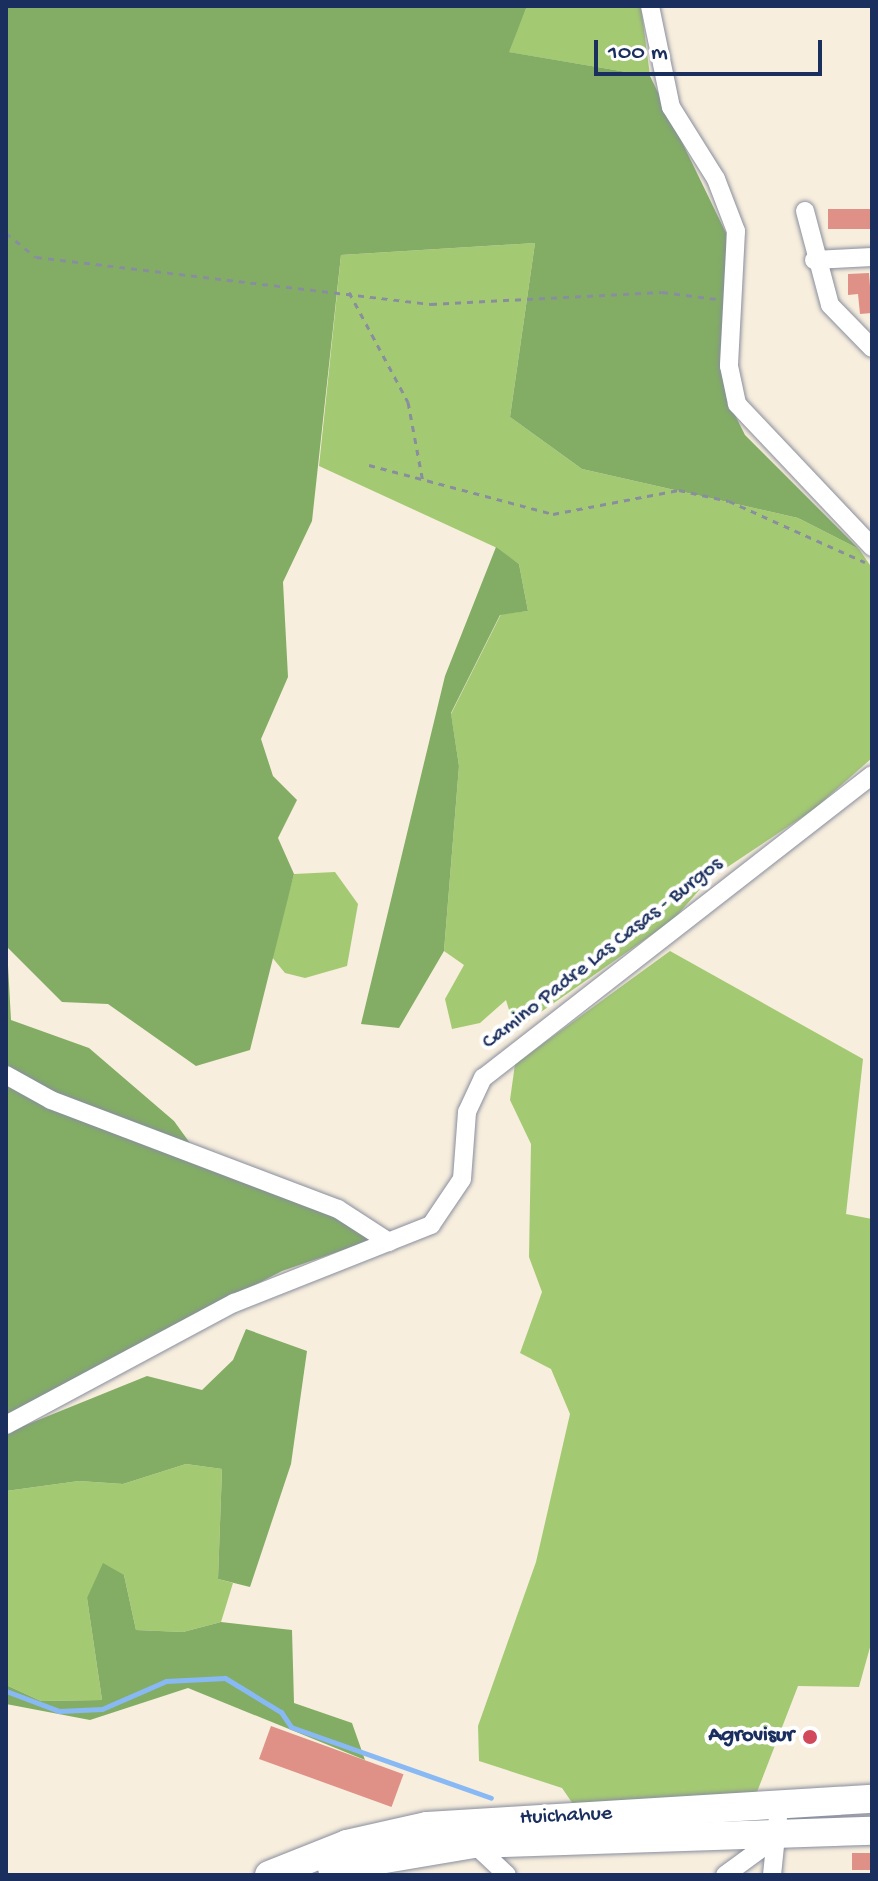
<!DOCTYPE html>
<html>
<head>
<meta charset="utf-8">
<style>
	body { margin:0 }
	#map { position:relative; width:878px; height:1881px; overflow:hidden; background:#f7eedd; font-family:"Gochi Hand",sans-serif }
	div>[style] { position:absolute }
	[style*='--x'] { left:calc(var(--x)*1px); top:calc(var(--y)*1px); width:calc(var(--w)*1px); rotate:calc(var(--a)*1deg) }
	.green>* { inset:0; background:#a4c973 }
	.forest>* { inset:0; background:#83ad65 }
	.stream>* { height:5px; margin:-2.5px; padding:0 2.5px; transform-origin:2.5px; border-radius:2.5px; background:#88b9f4 }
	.building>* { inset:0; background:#e09187; transform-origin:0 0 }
	.path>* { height:3px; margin-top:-1.5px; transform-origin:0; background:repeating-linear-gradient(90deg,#898e9e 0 6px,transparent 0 12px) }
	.roads { filter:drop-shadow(0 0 2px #898e9e) drop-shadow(0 0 2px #898e9e) }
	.street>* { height:18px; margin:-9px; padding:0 9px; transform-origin:9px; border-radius:9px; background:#fff }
	.primary>* { height:28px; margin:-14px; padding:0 14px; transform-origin:14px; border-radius:14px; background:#fff }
	.dots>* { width:22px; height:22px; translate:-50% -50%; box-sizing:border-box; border:4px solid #fff; border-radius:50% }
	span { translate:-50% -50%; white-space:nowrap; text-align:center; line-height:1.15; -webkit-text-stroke:8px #fff; paint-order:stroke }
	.street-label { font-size:22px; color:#1b2f5e }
	.poi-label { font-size:22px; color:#1b2f5e; font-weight:700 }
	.right { translate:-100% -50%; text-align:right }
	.frame { position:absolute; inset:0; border:8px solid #1b2f5e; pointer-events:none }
	.scale { position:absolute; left:594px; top:40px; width:228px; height:36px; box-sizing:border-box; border:4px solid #1b2f5e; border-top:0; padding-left:10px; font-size:24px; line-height:28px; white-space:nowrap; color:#1b2f5e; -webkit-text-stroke:6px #fff; paint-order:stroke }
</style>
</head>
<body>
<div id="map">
	<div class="green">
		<i style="clip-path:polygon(527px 6px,641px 6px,650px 76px,508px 52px)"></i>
		<i style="clip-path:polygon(535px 243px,510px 417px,582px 469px,798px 518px,859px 549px,872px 568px,872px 758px,813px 810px,708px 880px,673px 920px,515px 1030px,506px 1000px,480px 1023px,452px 1029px,445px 999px,464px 965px,444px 951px,459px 766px,451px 714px,501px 614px,528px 611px,519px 564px,495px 547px,319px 466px,341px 255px)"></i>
		<i style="clip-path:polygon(335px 872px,358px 904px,347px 966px,305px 978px,285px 973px,271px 956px,294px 874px)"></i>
		<i style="clip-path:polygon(670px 951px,863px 1059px,846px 1214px,872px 1219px,872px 1640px,859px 1687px,798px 1686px,757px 1792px,573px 1804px,562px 1788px,479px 1761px,478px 1726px,536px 1562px,570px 1414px,551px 1369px,520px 1353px,542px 1292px,529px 1257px,531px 1144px,510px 1100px,515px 1064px)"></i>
		<i style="clip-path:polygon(186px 1464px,222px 1469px,218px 1579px,233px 1583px,221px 1622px,183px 1632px,136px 1630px,124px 1575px,87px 1598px,102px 1700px,41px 1701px,6px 1685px,6px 1491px,79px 1481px,123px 1484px)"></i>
	</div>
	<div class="forest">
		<i style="clip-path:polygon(6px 6px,527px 6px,509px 52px,650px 76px,726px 233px,726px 397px,745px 435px,859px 549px,798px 518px,582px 469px,510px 417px,535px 243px,341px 255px,312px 521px,283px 582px,288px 677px,261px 739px,273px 776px,297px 800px,278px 838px,294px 874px,250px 1050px,196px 1066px,108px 1004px,62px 1002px,7px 947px,11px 1020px,89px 1048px,174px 1121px,205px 1164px,336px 1214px,372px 1240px,282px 1271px,6px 1415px)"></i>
		<i style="clip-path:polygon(496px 547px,519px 564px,528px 611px,500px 615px,451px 713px,459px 766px,444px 951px,399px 1028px,361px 1024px,445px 676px)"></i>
		<i style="clip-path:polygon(246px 1329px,307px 1351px,291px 1464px,250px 1587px,218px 1579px,222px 1469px,186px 1464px,123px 1484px,79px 1481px,6px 1491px,6px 1433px,147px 1376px,202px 1390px,233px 1360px)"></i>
		<i style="clip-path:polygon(103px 1563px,124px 1575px,136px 1630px,183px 1632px,221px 1622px,292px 1630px,294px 1703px,352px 1723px,365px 1760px,188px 1688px,90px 1720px,6px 1704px,6px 1685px,41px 1701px,102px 1700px,87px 1598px)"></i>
	</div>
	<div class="stream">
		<i style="--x:6;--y:1691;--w:57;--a:20.7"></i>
		<i style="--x:59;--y:1711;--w:43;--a:-2.7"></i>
		<i style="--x:102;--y:1709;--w:70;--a:-23.6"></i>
		<i style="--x:166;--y:1681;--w:59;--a:-2.9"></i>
		<i style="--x:225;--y:1678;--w:66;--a:31.3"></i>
		<i style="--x:281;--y:1712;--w:18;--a:56"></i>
		<i style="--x:291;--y:1727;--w:212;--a:19.5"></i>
	</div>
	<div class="building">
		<i style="left:872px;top:209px;width:20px;height:44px;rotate:90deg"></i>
		<i style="clip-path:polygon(869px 273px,872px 313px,860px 314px,858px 294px,848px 295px,848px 274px)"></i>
		<i style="left:271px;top:1726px;width:141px;height:35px;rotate:20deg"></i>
		<i style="left:872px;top:1853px;width:17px;height:20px;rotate:90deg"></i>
	</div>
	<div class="path">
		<i style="--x:6;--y:233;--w:38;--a:39"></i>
		<i style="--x:36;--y:257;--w:398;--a:6.8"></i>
		<i style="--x:431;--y:304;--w:231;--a:-3"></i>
		<i style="--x:662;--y:292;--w:55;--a:7.3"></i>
		<i style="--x:349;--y:292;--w:125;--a:61.8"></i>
		<i style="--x:408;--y:402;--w:81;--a:79.4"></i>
		<i style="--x:369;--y:465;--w:190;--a:14.9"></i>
		<i style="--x:553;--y:514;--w:128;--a:-10.8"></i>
		<i style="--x:679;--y:490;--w:51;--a:12.4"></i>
		<i style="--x:729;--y:501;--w:149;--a:24.2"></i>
	</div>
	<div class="roads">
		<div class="street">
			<i style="--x:650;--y:6;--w:103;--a:78.3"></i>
			<i style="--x:671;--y:107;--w:85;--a:58"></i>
			<i style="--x:716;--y:179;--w:56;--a:69"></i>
			<i style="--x:736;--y:231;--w:135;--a:93"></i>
			<i style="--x:729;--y:366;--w:39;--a:78"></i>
			<i style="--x:737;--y:404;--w:197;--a:46.6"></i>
			<i style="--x:805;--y:211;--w:97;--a:75.1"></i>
			<i style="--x:830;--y:305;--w:60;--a:45.7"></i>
			<i style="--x:814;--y:260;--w:58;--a:-3"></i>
			<i style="--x:6;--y:1075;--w:51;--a:29.1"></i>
			<i style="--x:51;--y:1100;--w:307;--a:20.8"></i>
			<i style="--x:338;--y:1209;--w:61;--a:32.9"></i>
			<i style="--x:6;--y:1425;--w:259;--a:-28.2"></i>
			<i style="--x:234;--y:1303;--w:212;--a:-21.6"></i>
			<i style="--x:431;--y:1225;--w:55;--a:-56"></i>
			<i style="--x:462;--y:1179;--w:67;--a:-85.7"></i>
			<i style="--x:467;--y:1112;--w:38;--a:-65"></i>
			<i style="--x:483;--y:1078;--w:493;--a:-37.9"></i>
			<i style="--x:474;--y:1844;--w:45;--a:43.2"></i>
			<i style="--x:725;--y:1875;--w:64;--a:-36.2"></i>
			<i style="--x:772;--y:1875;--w:68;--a:-84.1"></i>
		</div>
		<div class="primary">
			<i style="--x:332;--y:1868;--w:144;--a:-9.6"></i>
			<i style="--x:474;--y:1844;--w:398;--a:-1.9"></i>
			<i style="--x:269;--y:1875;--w:84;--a:-21.7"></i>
			<i style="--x:347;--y:1844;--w:82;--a:-12.7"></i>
			<i style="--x:427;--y:1826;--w:446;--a:-3.5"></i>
		</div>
	</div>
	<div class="dots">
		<i style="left:810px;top:1737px;background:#d1495b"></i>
	</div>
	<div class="street-label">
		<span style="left:603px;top:954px;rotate:-38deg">Camino Padre Las Casas - Burgos</span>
		<span style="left:566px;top:1817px;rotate:-3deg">Huichahue</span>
	</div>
	<div class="poi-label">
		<span class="right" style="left:794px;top:1737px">Agrovisur</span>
	</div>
	<div class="frame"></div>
	<div class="scale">100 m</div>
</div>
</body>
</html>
